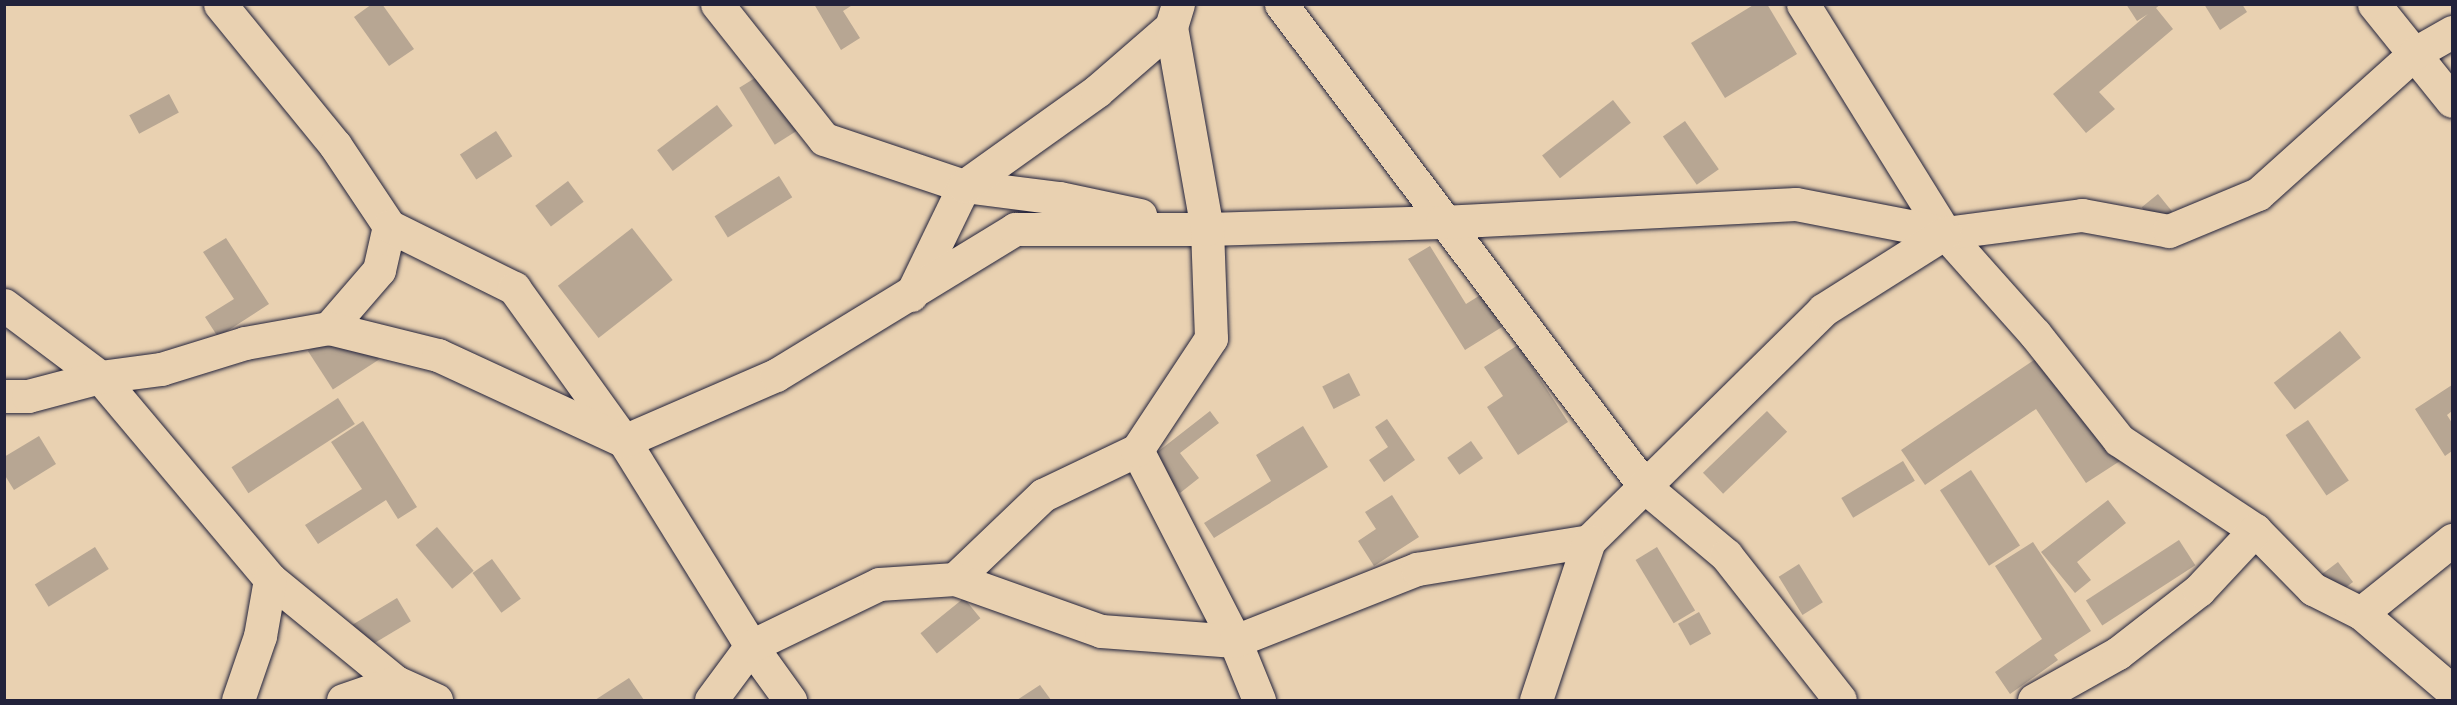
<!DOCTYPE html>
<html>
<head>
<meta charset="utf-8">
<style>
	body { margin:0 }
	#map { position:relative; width:2457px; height:705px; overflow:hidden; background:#e9d1b1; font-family:Pangolin,sans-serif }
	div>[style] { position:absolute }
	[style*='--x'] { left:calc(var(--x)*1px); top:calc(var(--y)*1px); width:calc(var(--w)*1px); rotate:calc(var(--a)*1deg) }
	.building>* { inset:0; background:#b7a693; transform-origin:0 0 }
	.roads { filter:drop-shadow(0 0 2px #22223b) drop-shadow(0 0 2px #22223b) }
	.minor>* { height:33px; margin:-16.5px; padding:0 16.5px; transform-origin:16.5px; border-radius:16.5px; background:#e9d1b1 }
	span { translate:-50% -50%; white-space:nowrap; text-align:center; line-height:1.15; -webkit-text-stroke:4.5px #e9d1b1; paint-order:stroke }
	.frame { position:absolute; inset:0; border:6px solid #22223b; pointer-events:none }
</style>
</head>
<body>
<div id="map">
	<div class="building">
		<i style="clip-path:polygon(372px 4px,382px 4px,414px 49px,389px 66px,354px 17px)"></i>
		<i style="clip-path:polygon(814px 4px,854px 4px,843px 11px,860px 38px,841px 50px)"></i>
		<i style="clip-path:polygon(1755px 4px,1767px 4px,1797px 54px,1725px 98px,1691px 43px)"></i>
		<i style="clip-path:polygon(2126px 4px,2161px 4px,2156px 8px,2173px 29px,2099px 92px,2115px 109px,2086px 133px,2053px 94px,2148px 14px,2137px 21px)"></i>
		<i style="clip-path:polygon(2204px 4px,2242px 4px,2247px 12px,2220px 30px)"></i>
		<i style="left:763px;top:73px;width:67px;height:28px;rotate:58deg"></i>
		<i style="left:169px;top:94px;width:21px;height:45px;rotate:62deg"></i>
		<i style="left:1613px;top:100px;width:29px;height:90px;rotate:52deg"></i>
		<i style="left:717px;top:105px;width:26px;height:75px;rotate:53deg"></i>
		<i style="left:1685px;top:121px;width:59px;height:27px;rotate:55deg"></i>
		<i style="left:496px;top:131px;width:30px;height:43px;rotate:57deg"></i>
		<i style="left:779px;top:176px;width:25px;height:76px;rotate:58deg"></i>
		<i style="left:568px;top:181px;width:26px;height:41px;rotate:53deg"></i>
		<i style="left:2158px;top:194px;width:26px;height:21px;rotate:51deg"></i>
		<i style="left:632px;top:228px;width:66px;height:94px;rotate:52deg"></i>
		<i style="clip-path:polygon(226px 238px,269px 304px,218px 337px,205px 317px,234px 299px,203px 252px)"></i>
		<i style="clip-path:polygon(1430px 246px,1466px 304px,1482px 294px,1502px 327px,1465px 350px,1408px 259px)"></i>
		<i style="left:354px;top:321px;width:46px;height:55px;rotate:57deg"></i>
		<i style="left:2340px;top:331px;width:34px;height:84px;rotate:52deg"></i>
		<i style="clip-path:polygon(1518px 345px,1568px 422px,1518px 455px,1487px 407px,1503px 396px,1484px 367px)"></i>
		<i style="clip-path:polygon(2046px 352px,2120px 461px,2086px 483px,2036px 409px,1925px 485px,1901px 450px)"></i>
		<i style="left:1349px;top:373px;width:25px;height:30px;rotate:63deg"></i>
		<i style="clip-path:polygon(2452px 385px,2452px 411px,2447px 415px,2452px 423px,2452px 451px,2445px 456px,2415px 409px)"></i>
		<i style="left:338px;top:398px;width:31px;height:127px;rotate:57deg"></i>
		<i style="clip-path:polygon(1210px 411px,1219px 423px,1180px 453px,1199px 478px,1180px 493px,1151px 457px)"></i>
		<i style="left:1767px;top:411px;width:29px;height:89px;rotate:46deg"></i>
		<i style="clip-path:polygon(1387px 419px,1415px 460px,1384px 482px,1369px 460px,1388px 447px,1375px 427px)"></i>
		<i style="left:2308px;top:420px;width:73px;height:27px;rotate:56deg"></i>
		<i style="clip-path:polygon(363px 421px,417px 507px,398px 519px,386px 500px,318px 544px,305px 525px,362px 489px,331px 442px)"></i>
		<i style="clip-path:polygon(1303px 426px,1328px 467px,1214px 538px,1204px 523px,1271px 481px,1256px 455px)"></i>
		<i style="clip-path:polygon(39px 436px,56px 464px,14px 490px,4px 474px,4px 457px)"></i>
		<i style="left:1471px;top:441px;width:21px;height:29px;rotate:55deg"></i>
		<i style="left:1903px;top:461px;width:23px;height:72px;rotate:59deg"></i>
		<i style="left:1971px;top:470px;width:90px;height:37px;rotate:57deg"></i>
		<i style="clip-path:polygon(1392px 495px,1419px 537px,1374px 566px,1358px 541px,1376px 529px,1365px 512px)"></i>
		<i style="clip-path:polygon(2108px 500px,2126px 523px,2077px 562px,2091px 580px,2075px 593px,2041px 552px)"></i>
		<i style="left:437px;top:527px;width:57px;height:28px;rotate:50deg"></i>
		<i style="left:2179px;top:540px;width:30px;height:111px;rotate:57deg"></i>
		<i style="clip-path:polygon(2033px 542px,2091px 631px,2054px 655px,2058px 660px,2010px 694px,1995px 672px,2042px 639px,1995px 566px)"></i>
		<i style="left:95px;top:547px;width:26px;height:71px;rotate:58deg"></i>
		<i style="left:1657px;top:547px;width:74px;height:25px;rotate:59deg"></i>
		<i style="left:492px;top:559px;width:49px;height:24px;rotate:54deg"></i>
		<i style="left:2338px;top:562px;width:25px;height:27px;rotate:53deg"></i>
		<i style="left:1799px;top:564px;width:45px;height:24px;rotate:58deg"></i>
		<i style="left:397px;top:598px;width:27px;height:54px;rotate:59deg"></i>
		<i style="left:964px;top:598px;width:26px;height:56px;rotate:51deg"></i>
		<i style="left:1699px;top:612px;width:25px;height:24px;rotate:61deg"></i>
		<i style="clip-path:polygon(629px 678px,644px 700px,595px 700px)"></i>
		<i style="clip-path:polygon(1040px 685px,1051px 700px,1017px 700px)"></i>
	</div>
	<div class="roads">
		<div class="minor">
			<i style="--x:220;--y:4;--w:182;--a:50.8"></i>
			<i style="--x:335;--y:145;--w:97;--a:56.3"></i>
			<i style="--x:389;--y:226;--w:45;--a:102.8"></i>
			<i style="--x:379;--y:270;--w:77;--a:130.8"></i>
			<i style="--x:717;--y:4;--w:172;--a:51.6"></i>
			<i style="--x:824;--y:139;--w:148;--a:18.6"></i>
			<i style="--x:964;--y:186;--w:96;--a:7.2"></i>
			<i style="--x:1059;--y:198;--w:83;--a:11.9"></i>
			<i style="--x:1281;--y:4;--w:605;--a:53"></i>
			<i style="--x:1645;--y:487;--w:106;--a:40"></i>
			<i style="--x:1726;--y:555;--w:184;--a:51.8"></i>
			<i style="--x:1803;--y:4;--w:269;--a:58.2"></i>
			<i style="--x:1945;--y:233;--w:135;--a:48.3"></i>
			<i style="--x:2035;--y:334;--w:135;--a:51.6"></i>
			<i style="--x:2119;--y:440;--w:163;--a:33.5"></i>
			<i style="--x:2255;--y:530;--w:83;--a:45.5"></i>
			<i style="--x:2313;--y:589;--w:54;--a:26.6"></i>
			<i style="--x:2361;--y:613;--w:120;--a:40.6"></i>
			<i style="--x:2374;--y:4;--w:124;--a:51.2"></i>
			<i style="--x:389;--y:226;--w:140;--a:26.4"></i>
			<i style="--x:514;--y:288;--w:188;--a:54.3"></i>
			<i style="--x:624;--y:441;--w:241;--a:58.2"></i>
			<i style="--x:751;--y:646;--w:67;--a:54.2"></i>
			<i style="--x:911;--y:295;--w:121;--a:-64.1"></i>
			<i style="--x:964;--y:186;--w:163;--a:-35.5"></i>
			<i style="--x:1097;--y:91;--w:98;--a:-40.9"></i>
			<i style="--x:1171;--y:27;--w:24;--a:-73"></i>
			<i style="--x:4;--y:305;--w:120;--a:36.9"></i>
			<i style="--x:100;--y:377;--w:264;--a:49.9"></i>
			<i style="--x:270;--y:579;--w:163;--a:39.3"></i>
			<i style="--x:396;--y:682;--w:44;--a:24.2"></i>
			<i style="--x:4;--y:396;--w:24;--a:0"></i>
			<i style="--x:28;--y:396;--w:74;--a:-14.8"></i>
			<i style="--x:100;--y:377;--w:62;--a:-7.5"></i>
			<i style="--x:161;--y:369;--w:88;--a:-17.2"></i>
			<i style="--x:245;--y:343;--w:85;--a:-10.1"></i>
			<i style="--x:329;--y:328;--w:112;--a:13.9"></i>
			<i style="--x:438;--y:355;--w:205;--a:24.8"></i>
			<i style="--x:624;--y:441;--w:166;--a:-23.5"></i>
			<i style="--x:776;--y:375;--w:280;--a:-31.4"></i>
			<i style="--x:1015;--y:229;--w:192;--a:0"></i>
			<i style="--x:1207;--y:229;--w:235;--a:-1.7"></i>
			<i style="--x:1442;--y:222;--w:354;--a:-2.9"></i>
			<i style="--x:1796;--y:204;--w:152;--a:11"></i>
			<i style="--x:1945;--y:233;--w:138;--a:-7.5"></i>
			<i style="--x:2082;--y:215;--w:88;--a:10.4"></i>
			<i style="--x:2169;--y:231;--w:96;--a:-22.6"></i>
			<i style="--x:2258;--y:194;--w:211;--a:-41.9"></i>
			<i style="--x:2415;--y:53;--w:43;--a:-29.6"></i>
			<i style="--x:1137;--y:450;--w:215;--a:62.8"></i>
			<i style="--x:1235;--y:641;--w:64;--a:67.9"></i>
			<i style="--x:955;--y:579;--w:122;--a:-43.7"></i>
			<i style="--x:1043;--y:495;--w:104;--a:-25.6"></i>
			<i style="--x:1137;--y:450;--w:134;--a:-56.5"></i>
			<i style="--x:1211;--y:338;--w:109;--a:-92.1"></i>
			<i style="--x:1207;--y:229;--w:205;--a:-100.1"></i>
			<i style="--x:2361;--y:613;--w:117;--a:-38.7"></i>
			<i style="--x:238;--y:700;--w:68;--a:-71"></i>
			<i style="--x:260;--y:636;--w:58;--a:-80"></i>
			<i style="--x:343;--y:700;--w:56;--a:-18.8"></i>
			<i style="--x:711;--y:700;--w:67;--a:-53.5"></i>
			<i style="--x:751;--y:646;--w:142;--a:-25.8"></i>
			<i style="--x:879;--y:584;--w:76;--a:-3.8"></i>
			<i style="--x:955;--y:579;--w:155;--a:19.6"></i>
			<i style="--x:1101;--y:631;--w:134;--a:4.3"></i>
			<i style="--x:1235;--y:641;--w:196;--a:-21.6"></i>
			<i style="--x:1417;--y:569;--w:174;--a:-9.2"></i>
			<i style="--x:1589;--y:541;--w:329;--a:-44.6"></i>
			<i style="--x:1823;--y:310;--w:144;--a:-32.3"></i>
			<i style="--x:1536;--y:700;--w:168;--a:-71.6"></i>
			<i style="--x:2034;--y:700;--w:96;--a:-29.2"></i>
			<i style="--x:2118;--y:653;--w:103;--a:-37.9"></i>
			<i style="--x:2199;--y:590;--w:82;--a:-47"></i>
		</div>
	</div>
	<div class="frame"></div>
</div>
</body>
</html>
